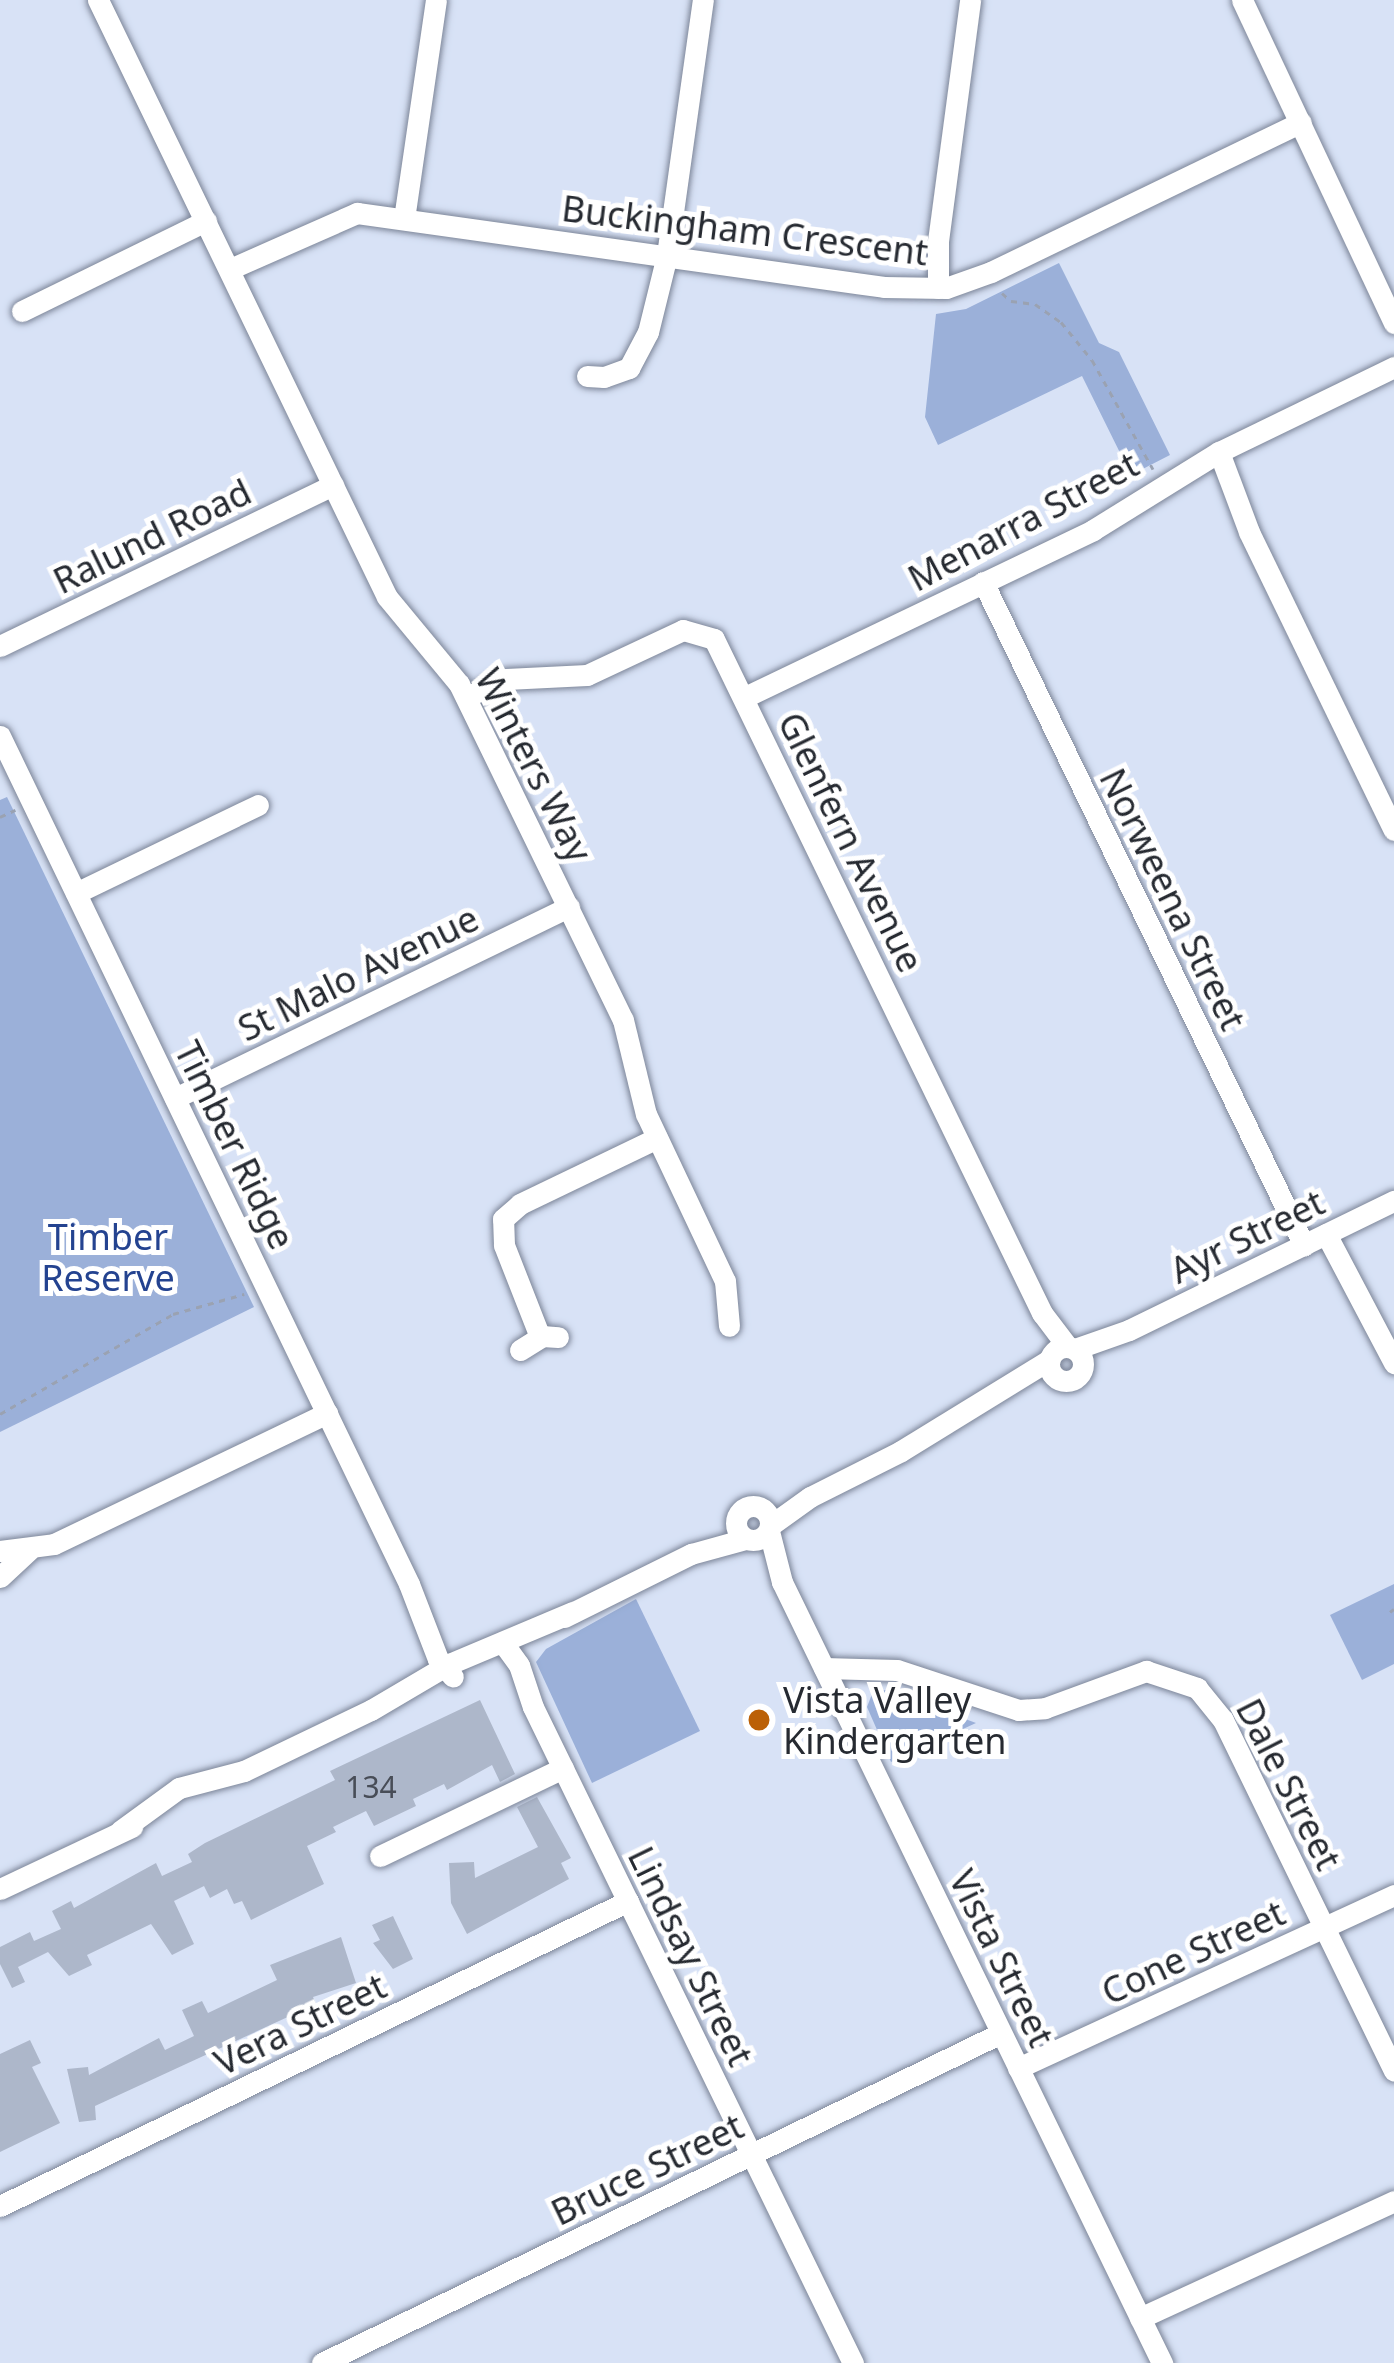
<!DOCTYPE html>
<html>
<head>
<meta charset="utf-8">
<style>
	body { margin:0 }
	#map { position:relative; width:1394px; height:2363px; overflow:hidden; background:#d8e2f6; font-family:"Noto Sans",sans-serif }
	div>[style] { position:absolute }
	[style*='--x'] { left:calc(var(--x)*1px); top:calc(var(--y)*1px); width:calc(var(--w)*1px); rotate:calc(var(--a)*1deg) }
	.green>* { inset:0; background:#9bb0d9 }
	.building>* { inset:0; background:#adb7ca }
	.path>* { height:3px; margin-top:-1.5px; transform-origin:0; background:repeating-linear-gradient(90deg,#9aa2b2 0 6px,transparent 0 12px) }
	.roads { filter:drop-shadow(0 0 3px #7c8598) drop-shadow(0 0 3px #7c8598) }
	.minor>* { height:21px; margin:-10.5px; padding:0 10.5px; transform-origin:10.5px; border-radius:10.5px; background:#fff }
	.minor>.ring { margin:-10.5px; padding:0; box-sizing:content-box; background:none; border:21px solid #fff; border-radius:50% }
	.dots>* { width:33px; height:33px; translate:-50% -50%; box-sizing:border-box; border:6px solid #fff; border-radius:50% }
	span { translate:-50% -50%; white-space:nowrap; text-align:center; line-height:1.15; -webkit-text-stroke:10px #fff; paint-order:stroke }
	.number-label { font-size:30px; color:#484d57 }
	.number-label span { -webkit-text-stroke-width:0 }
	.street-label { font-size:36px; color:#262a31 }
	.park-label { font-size:36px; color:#244390 }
	.poi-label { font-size:36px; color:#262a31 }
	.left { translate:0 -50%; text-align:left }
</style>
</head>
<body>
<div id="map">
	<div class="green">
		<i style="clip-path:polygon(1059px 263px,1099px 343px,1119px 352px,1170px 455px,1131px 475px,1082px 376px,938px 445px,925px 417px,936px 314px,966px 309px)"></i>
		<i style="clip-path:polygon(7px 797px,254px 1307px,0 1432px,0 800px)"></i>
		<i style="clip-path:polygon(1394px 1584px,1394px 1664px,1362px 1680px,1330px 1615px)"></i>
		<i style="clip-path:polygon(636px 1599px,700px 1731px,592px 1783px,536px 1662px,546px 1649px)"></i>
		<i style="clip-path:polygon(885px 1690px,893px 1692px,976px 1723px,891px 1762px,867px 1707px,872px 1694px)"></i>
	</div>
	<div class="building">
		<i style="clip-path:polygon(480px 1700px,515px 1774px,500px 1782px,492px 1765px,447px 1790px,444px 1784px,413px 1799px,416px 1806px,374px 1826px,366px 1811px,333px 1827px,336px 1832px,307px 1846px,324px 1884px,251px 1920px,242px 1901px,234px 1904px,227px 1889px,210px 1898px,204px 1886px,174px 1901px,194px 1944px,172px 1955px,151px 1924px,87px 1955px,92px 1965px,69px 1976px,48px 1952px,18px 1967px,25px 1982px,12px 1988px,0 1964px,0 1947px,30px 1932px,34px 1941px,61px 1929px,52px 1911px,71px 1901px,74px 1908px,156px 1863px,162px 1876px,192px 1862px,188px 1854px,205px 1843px,335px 1780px,330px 1771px)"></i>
		<i style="clip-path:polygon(537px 1797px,571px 1858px,561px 1863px,569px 1879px,467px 1934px,451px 1903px,449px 1863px,474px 1862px,475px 1878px,538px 1847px,517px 1807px)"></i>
		<i style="clip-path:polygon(393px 1916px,413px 1959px,393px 1969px,373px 1943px,380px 1940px,372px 1925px)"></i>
		<i style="clip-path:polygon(341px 1937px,356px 1983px,313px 1997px,316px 2004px,95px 2106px,96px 2120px,79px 2122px,67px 2069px,88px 2067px,89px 2075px,159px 2038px,165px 2050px,194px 2036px,182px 2010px,202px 2001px,208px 2013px,277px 1980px,270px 1965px)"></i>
		<i style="clip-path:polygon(30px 2040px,41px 2063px,32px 2067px,60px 2123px,0 2152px,0 2054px)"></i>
	</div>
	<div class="path">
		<i style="--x:1002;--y:293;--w:12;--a:42"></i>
		<i style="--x:1011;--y:301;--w:24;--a:7"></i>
		<i style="--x:1035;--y:304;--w:32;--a:35"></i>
		<i style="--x:1061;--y:322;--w:49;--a:50.8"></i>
		<i style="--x:1092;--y:360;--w:125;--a:60.8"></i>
		<i style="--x:0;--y:817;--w:17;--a:-25"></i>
		<i style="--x:0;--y:1414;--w:200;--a:-30"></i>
		<i style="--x:173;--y:1314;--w:74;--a:-15.7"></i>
		<i style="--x:1390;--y:1612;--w:5;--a:-37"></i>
	</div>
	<div class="roads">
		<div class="minor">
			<i style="--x:98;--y:0;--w:663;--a:64.17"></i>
			<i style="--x:387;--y:597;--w:113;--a:50.4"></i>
			<i style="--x:459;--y:684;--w:374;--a:64"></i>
			<i style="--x:623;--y:1020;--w:97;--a:76.3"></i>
			<i style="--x:646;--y:1114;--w:185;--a:64.7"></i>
			<i style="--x:725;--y:1281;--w:45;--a:84.9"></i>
			<i style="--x:1242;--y:0;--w:357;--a:64.8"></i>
			<i style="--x:404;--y:219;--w:221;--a:-81.7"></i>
			<i style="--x:230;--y:269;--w:139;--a:-23.8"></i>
			<i style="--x:357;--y:213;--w:532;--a:7.99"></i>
			<i style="--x:884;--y:287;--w:62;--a:0.9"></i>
			<i style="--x:946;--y:288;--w:48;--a:-19.6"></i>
			<i style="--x:991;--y:272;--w:344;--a:-25.8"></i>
			<i style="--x:938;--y:288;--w:47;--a:-90"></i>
			<i style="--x:938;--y:241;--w:243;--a:-82.4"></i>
			<i style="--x:22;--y:311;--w:205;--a:-26.1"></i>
			<i style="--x:587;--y:376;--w:17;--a:3"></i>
			<i style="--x:604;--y:377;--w:27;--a:-20"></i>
			<i style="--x:629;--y:368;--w:41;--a:-62.2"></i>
			<i style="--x:648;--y:332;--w:79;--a:-76.1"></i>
			<i style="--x:667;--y:255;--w:258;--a:-82"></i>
			<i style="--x:1219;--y:452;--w:85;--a:69.4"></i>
			<i style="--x:1249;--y:532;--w:331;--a:64.1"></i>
			<i style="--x:983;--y:582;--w:737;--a:64.17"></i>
			<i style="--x:0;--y:646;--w:370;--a:-25.8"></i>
			<i style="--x:466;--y:697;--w:44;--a:-24.2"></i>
			<i style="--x:506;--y:679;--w:81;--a:-2.8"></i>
			<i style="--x:587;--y:675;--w:106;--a:-25.1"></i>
			<i style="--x:683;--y:630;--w:32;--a:16"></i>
			<i style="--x:714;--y:639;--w:750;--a:64.05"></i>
			<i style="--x:1042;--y:1313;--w:41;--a:52.9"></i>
			<i style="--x:745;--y:697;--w:386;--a:-25.6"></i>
			<i style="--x:1093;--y:530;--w:148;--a:-31.8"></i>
			<i style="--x:1219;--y:452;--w:195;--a:-25.9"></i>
			<i style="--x:0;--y:736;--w:941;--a:64.25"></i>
			<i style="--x:409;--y:1584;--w:80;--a:68.9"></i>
			<i style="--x:438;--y:1659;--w:23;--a:50"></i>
			<i style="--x:76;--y:893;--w:202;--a:-25.8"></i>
			<i style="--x:175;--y:1098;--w:438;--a:-25.9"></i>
			<i style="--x:1326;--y:1234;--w:146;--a:62.2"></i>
			<i style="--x:540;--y:1337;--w:99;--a:-111.4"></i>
			<i style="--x:504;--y:1245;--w:26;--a:-92"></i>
			<i style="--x:503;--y:1219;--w:23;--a:-41"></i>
			<i style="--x:520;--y:1204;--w:152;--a:-25.7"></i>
			<i class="ring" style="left:1049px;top:1347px;width:13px;height:13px"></i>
			<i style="--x:1075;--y:1349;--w:57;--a:-19.4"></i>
			<i style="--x:1129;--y:1330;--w:295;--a:-26"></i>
			<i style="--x:520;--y:1350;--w:26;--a:-32"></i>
			<i style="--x:542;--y:1336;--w:16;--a:4"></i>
			<i class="ring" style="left:736px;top:1506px;width:13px;height:13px"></i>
			<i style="--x:771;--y:1525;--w:48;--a:-35.7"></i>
			<i style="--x:810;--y:1497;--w:102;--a:-26.8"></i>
			<i style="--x:901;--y:1451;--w:174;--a:-31.6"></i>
			<i style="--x:769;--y:1531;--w:53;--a:75.7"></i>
			<i style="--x:782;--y:1582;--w:869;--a:64.05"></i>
			<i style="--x:0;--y:1551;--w:54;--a:-7.4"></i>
			<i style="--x:54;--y:1544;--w:303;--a:-25.6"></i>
			<i style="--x:0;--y:1577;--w:40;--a:-43"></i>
			<i style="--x:564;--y:1617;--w:142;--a:-26.4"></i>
			<i style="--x:691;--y:1554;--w:56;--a:-15.5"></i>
			<i style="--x:503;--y:1643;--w:27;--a:54"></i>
			<i style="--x:519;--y:1665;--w:44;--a:71.6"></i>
			<i style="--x:533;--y:1707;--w:730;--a:64"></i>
			<i style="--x:824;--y:1668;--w:73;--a:1.6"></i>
			<i style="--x:897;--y:1670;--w:128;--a:18.2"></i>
			<i style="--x:1019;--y:1710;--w:26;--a:-4"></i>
			<i style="--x:1045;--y:1708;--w:108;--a:-20.1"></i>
			<i style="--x:1146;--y:1671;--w:54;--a:18.4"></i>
			<i style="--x:1197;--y:1688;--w:41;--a:50.9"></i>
			<i style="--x:1223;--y:1720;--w:390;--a:64"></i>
			<i style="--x:120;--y:1831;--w:73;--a:-36.1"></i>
			<i style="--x:179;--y:1788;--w:67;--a:-14.7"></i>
			<i style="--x:244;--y:1771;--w:141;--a:-25.7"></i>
			<i style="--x:371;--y:1710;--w:91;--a:-30.5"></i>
			<i style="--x:449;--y:1664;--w:134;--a:-22.8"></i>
			<i style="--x:380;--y:1856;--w:203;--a:-25.7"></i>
			<i style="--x:0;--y:1889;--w:146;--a:-25.2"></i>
			<i style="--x:1018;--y:2068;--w:414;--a:-24.7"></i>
			<i style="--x:0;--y:2206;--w:698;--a:-25.9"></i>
			<i style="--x:1140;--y:2318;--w:280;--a:-24.7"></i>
			<i style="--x:322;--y:2363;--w:755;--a:-25.92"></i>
		</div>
	</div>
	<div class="dots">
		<i style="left:759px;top:1720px;background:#bb6006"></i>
	</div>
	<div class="number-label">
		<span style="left:371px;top:1787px">134</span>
	</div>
	<div class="street-label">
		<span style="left:745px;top:230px;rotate:7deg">Buckingham Crescent</span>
		<span style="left:1023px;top:521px;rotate:-28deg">Menarra Street</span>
		<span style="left:152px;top:536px;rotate:-26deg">Ralund Road</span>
		<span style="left:534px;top:765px;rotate:63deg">Winters Way</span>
		<span style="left:851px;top:842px;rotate:64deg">Glenfern Avenue</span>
		<span style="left:1173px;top:899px;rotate:64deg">Norweena Street</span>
		<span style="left:358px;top:973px;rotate:-26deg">St Malo Avenue</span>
		<span style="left:235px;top:1145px;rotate:64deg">Timber Ridge</span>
		<span style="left:1247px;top:1236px;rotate:-26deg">Ayr Street</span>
		<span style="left:1289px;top:1784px;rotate:63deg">Dale Street</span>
		<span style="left:1193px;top:1952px;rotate:-25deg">Cone Street</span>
		<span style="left:691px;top:1956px;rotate:64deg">Lindsay Street</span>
		<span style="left:1002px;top:1958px;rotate:64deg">Vista Street</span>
		<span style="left:300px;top:2024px;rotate:-26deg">Vera Street</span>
		<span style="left:647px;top:2169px;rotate:-26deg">Bruce Street</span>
	</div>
	<div class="park-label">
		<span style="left:108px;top:1257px">Timber<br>Reserve</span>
	</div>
	<div class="poi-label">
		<span class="left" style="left:783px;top:1720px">Vista Valley<br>Kindergarten</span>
	</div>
</div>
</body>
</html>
